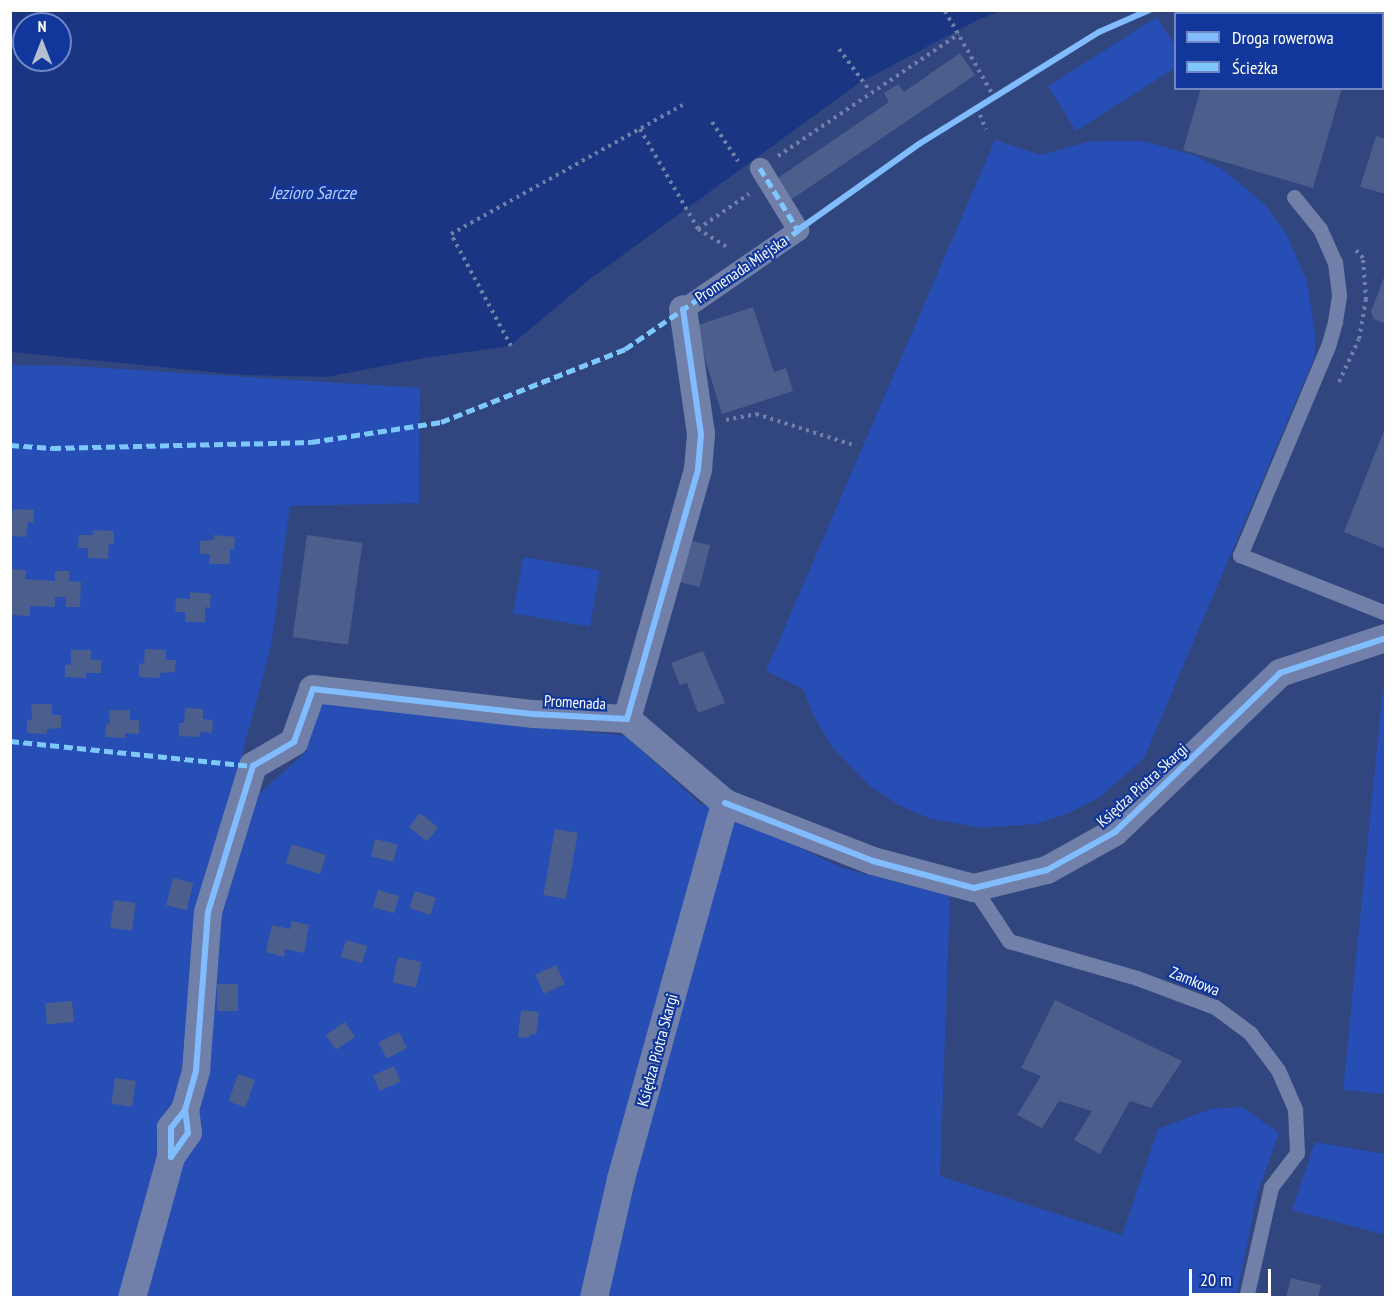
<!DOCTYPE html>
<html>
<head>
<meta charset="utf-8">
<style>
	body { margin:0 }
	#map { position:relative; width:1396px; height:1308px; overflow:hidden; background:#31467e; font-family:"PT Sans Narrow",sans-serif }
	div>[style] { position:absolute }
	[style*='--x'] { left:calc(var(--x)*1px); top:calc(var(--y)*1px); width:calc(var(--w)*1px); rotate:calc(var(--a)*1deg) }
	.green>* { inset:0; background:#264eb4; transform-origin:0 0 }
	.water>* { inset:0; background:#1a3683 }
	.building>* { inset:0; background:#4c5e8b; transform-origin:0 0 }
	.path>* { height:4px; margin-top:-2px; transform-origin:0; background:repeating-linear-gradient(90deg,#7180a8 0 3px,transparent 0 7.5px) }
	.service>* { height:15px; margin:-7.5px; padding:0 7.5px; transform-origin:7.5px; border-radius:7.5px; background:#7180a8 }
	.pedestrian>* { height:21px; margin:-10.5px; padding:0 10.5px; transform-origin:10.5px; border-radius:10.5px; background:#7180a8 }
	.minor>* { height:28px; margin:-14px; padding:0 14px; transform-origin:14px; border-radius:14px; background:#7180a8 }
	.quiet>* { height:4.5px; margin-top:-2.25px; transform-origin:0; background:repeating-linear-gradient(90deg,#7dc8fe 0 9px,transparent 0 13.5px) }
	.cycleway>* { height:6px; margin:-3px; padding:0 3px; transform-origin:3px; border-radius:3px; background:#80bcff }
	span { translate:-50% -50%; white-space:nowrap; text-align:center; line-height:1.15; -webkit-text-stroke:4.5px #11379d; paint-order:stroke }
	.street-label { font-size:16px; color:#fff }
	.water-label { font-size:18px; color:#b4c8fb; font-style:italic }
	.frame { position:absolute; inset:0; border:12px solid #fff; pointer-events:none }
	.legend { position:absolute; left:1174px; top:12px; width:210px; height:78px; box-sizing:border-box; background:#11379d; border:2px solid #7087c4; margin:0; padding:8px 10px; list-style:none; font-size:18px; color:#fff }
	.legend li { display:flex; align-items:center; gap:12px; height:30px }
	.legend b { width:30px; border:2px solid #7087c4 }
	.north { position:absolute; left:12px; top:12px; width:60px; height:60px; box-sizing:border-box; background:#11379d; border:2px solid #7087c4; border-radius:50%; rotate:0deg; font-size:16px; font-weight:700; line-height:24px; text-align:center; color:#fff }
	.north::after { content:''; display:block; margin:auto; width:21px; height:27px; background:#b7bed2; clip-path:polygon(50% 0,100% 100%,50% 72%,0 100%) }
	.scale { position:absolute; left:1189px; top:1269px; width:82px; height:27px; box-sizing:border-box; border:3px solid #fff; border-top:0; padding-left:8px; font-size:18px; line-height:21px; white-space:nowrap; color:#fff; -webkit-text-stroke:4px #11379d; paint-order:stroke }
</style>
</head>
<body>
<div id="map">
	<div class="green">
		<i style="clip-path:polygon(1157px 17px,1175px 46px,1175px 68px,1076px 131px,1048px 86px)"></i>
		<i style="clip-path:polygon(995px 140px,1040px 155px,1091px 141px,1143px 141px,1194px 155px,1225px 171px,1265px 205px,1286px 233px,1307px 281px,1315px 333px,1315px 356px,1144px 758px,1100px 797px,1069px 813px,1035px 824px,983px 828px,931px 819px,899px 805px,870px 786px,833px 748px,815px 718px,803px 689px,766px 671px)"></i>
		<i style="clip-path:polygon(11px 365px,73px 366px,420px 388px,419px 503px,290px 506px,271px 647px,237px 773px,260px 793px,306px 752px,320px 704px,626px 736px,700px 804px,734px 816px,842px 868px,950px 896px,940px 1176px,1122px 1235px,1158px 1129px,1211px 1109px,1242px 1107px,1279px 1133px,1258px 1192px,1236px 1297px,11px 1298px)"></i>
		<i style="left:523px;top:557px;width:78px;height:57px;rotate:10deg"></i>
		<i style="clip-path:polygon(1383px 688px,1386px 689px,1385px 1094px,1343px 1090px)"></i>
		<i style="clip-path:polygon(1315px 1142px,1385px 1154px,1385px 1235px,1292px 1210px)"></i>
	</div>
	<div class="water">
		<i style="clip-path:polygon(evenodd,10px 11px,11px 10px,1000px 11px,976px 21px,859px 83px,590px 279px,510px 346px,424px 358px,327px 377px,241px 375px,11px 352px,10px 11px,24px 24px,60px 24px,60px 60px,24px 60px,24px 24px)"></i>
	</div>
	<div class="building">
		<i style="clip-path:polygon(1223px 10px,1232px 10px,1240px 14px,1222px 14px)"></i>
		<i style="clip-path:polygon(1306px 10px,1359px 10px,1368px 13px,1305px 14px)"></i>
		<i style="clip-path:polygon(960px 53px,975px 75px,792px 199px,778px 178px,889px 102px,884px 93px,898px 84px,904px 92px)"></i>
		<i style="clip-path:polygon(1201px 88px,1342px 88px,1313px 188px,1183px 150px)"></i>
		<i style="clip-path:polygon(1376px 136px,1386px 139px,1386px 194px,1360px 187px)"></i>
		<i style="clip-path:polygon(1386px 272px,1386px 324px,1374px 319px,1371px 312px)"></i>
		<i style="clip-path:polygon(753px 307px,774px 372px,786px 368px,793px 391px,722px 414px,695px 326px)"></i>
		<i style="clip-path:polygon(1385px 428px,1386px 428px,1386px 549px,1344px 532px)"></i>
		<i style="clip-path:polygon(13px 509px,34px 510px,33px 523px,28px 522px,26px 537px,10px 536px)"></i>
		<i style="clip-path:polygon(93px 530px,114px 531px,114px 544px,109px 544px,108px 559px,88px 558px,88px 548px,78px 548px,79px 535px,93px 535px)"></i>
		<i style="clip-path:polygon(214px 535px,235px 537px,234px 550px,230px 549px,230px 564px,209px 564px,210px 554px,200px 554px,200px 541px,214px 540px)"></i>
		<i style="left:307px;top:535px;width:56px;height:103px;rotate:8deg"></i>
		<i style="left:681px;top:538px;width:30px;height:43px;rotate:14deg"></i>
		<i style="clip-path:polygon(10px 569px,26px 570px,25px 579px,55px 581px,55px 571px,69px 571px,69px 581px,81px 582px,80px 607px,66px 607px,66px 597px,55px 597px,55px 607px,30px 606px,30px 616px,10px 615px)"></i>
		<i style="clip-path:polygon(190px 592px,211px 594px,210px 608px,205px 607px,205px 622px,185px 622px,185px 612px,175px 612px,176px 598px,190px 599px)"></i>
		<i style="clip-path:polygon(145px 649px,166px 650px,166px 660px,176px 660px,175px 672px,160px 673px,160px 678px,139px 677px,139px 663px,144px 664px)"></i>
		<i style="clip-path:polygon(71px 650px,91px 650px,91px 660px,101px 660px,101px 673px,86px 673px,86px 678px,65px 677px,65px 664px,71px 665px)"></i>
		<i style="clip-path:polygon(703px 651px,725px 703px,698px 713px,687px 683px,680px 685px,671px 663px)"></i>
		<i style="clip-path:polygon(31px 704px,52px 704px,52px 715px,61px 715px,61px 728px,47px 729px,47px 734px,27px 733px,27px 720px,32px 720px)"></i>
		<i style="clip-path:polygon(185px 708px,203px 709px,203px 719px,213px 720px,212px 733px,200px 732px,200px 737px,179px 736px,179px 723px,184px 723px)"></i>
		<i style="clip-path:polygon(109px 710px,130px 710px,130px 720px,139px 720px,139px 734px,125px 733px,125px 738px,105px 737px,106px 724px,110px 725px)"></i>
		<i style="left:420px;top:813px;width:23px;height:18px;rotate:38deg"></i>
		<i style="left:555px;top:829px;width:23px;height:67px;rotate:10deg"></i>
		<i style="left:375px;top:839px;width:23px;height:18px;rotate:13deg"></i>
		<i style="left:292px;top:844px;width:36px;height:20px;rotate:18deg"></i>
		<i style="left:173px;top:878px;width:21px;height:28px;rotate:14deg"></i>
		<i style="left:378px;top:890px;width:22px;height:18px;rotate:16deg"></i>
		<i style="left:415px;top:891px;width:22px;height:18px;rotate:18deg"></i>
		<i style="left:114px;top:900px;width:22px;height:28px;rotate:8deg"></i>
		<i style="clip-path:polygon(292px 921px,309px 925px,304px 953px,285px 949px,284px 957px,266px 952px,272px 925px,290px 929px)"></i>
		<i style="left:346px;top:940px;width:22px;height:18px;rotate:16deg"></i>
		<i style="left:398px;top:957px;width:24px;height:26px;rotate:12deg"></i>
		<i style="left:556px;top:965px;width:21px;height:23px;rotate:65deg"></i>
		<i style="left:217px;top:984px;width:21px;height:27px"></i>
		<i style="clip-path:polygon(1055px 1000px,1182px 1061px,1151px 1108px,1130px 1101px,1100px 1154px,1074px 1140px,1092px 1111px,1059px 1101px,1042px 1128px,1017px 1115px,1041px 1076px,1021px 1068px)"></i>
		<i style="left:72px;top:1001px;width:21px;height:27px;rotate:85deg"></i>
		<i style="clip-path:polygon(521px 1010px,539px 1012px,536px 1035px,530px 1034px,529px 1038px,518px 1037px)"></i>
		<i style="left:345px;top:1022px;width:18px;height:23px;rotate:56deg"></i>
		<i style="left:399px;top:1032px;width:18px;height:23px;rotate:63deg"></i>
		<i style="left:394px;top:1066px;width:17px;height:23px;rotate:66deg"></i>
		<i style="left:238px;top:1074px;width:18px;height:29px;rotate:19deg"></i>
		<i style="left:115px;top:1078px;width:21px;height:26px;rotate:8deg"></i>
		<i style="clip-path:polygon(1291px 1278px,1321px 1285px,1318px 1298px,1286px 1298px)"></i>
	</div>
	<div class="path">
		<i style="--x:945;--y:11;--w:99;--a:60.3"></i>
		<i style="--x:839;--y:49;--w:52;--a:53.6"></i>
		<i style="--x:977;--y:108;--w:23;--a:67"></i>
		<i style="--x:712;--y:122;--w:47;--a:56.3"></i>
		<i style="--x:640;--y:129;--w:116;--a:59.9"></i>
		<i style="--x:698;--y:229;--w:36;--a:32"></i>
		<i style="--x:778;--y:156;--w:218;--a:-34"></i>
		<i style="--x:698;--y:229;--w:62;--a:-34.5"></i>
		<i style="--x:511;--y:346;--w:127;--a:-118.2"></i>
		<i style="--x:451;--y:234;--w:265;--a:-29.1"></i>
		<i style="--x:1339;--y:382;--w:47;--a:-65.1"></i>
		<i style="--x:1359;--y:339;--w:40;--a:-80"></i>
		<i style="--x:1366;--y:300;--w:42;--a:-94.1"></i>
		<i style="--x:1363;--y:258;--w:13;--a:-132"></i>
		<i style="--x:726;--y:420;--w:31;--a:-11"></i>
		<i style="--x:756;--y:414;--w:105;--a:17.7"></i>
	</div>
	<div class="service">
		<i style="--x:1294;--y:197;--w:41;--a:50.9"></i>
		<i style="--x:1320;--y:229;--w:36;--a:66"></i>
		<i style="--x:1335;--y:262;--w:34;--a:83"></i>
		<i style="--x:1339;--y:296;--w:26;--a:99"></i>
		<i style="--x:1335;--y:322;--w:25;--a:106"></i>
		<i style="--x:1328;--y:346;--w:227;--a:112.8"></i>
		<i style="--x:1240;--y:555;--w:157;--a:21.7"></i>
		<i style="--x:974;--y:888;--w:64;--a:56.6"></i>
		<i style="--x:1009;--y:941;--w:133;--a:16.1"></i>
		<i style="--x:1137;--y:978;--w:83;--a:20.4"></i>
		<i style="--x:1215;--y:1007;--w:44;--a:36.6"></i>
		<i style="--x:1250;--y:1033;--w:46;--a:52.9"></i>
		<i style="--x:1278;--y:1070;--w:43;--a:66.4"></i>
		<i style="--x:1295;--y:1109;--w:44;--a:87.4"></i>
		<i style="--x:1297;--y:1153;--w:43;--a:127.4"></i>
		<i style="--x:1271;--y:1187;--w:114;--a:102.7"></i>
	</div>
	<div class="pedestrian">
		<i style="--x:683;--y:309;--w:140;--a:-34.5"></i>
		<i style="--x:798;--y:230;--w:73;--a:-121.5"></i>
	</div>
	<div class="minor">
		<i style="--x:725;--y:803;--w:159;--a:21.4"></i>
		<i style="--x:873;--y:861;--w:105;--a:15"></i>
		<i style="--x:974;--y:888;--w:75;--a:-13.9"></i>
		<i style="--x:1047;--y:870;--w:78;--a:-29.2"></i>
		<i style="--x:1115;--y:832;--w:229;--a:-43.9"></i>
		<i style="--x:1280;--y:673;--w:112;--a:-18.3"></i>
		<i style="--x:185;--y:1110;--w:23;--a:128"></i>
		<i style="--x:171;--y:1128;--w:29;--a:90"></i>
		<i style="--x:171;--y:1157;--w:29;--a:-55"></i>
		<i style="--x:188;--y:1133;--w:23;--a:-97"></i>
		<i style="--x:185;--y:1110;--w:41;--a:-74.2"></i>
		<i style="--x:196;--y:1071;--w:159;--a:-85.7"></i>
		<i style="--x:208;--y:912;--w:153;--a:-72.9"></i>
		<i style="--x:253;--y:766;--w:48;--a:-30.3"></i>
		<i style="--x:294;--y:742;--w:56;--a:-70.3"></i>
		<i style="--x:313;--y:689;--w:222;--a:6.5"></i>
		<i style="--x:534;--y:714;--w:93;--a:3.1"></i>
		<i style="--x:627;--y:719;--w:260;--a:-74.1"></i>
		<i style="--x:698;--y:469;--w:35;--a:-85"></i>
		<i style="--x:701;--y:434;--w:126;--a:-98.2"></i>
		<i style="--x:132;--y:1298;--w:146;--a:-74.5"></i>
		<i style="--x:594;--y:1298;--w:122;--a:-77.2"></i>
		<i style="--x:621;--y:1179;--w:390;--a:-74.5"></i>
		<i style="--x:725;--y:803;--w:129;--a:-139.4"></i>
	</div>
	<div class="quiet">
		<i style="--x:760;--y:168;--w:73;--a:58.5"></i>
		<i style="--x:10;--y:445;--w:42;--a:4.1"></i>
		<i style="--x:52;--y:448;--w:259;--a:-1.3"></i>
		<i style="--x:311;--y:442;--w:132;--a:-8.7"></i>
		<i style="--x:441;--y:422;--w:198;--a:-21.6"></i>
		<i style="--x:625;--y:349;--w:216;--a:-34.4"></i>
		<i style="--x:10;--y:741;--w:244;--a:5.9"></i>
	</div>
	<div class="cycleway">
		<i style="--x:798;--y:230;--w:148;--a:-35.4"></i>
		<i style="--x:919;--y:144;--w:212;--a:-31.9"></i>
		<i style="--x:1099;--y:32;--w:55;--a:-23.7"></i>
		<i style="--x:725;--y:803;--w:159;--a:21.4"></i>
		<i style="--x:873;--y:861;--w:105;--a:15"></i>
		<i style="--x:974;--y:888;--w:75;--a:-13.9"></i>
		<i style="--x:1047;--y:870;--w:78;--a:-29.2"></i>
		<i style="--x:1115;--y:832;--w:229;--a:-43.9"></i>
		<i style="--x:1280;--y:673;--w:112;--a:-18.3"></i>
		<i style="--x:185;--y:1110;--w:23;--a:128"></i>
		<i style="--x:171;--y:1128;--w:29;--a:90"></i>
		<i style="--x:171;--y:1157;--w:29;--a:-55"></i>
		<i style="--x:188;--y:1133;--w:23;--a:-97"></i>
		<i style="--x:185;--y:1110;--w:41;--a:-74.2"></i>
		<i style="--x:196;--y:1071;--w:159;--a:-85.7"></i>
		<i style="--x:208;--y:912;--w:153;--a:-72.9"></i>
		<i style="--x:253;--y:766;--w:48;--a:-30.3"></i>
		<i style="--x:294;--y:742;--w:56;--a:-70.3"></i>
		<i style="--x:313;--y:689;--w:222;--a:6.5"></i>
		<i style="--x:534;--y:714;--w:93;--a:3.1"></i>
		<i style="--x:627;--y:719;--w:260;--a:-74.1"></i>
		<i style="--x:698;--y:469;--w:35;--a:-85"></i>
		<i style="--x:701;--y:434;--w:126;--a:-98.2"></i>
	</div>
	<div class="street-label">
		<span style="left:741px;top:269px;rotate:-34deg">Promenada Miejska</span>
		<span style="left:575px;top:702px;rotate:3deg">Promenada</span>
		<span style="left:1142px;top:785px;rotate:-42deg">Księdza Piotra Skargi</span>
		<span style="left:1195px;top:981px;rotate:22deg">Zamkowa</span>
		<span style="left:657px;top:1050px;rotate:-75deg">Księdza Piotra Skargi</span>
	</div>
	<div class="water-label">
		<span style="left:313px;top:193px">Jezioro Sarcze</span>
	</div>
	<div class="frame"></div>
	<ul class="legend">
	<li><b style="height:8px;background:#80bcff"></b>Droga rowerowa</li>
	<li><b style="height:8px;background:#7dc8fe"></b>Ścieżka</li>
	</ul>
	<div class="north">N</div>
	<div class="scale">20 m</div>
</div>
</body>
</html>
